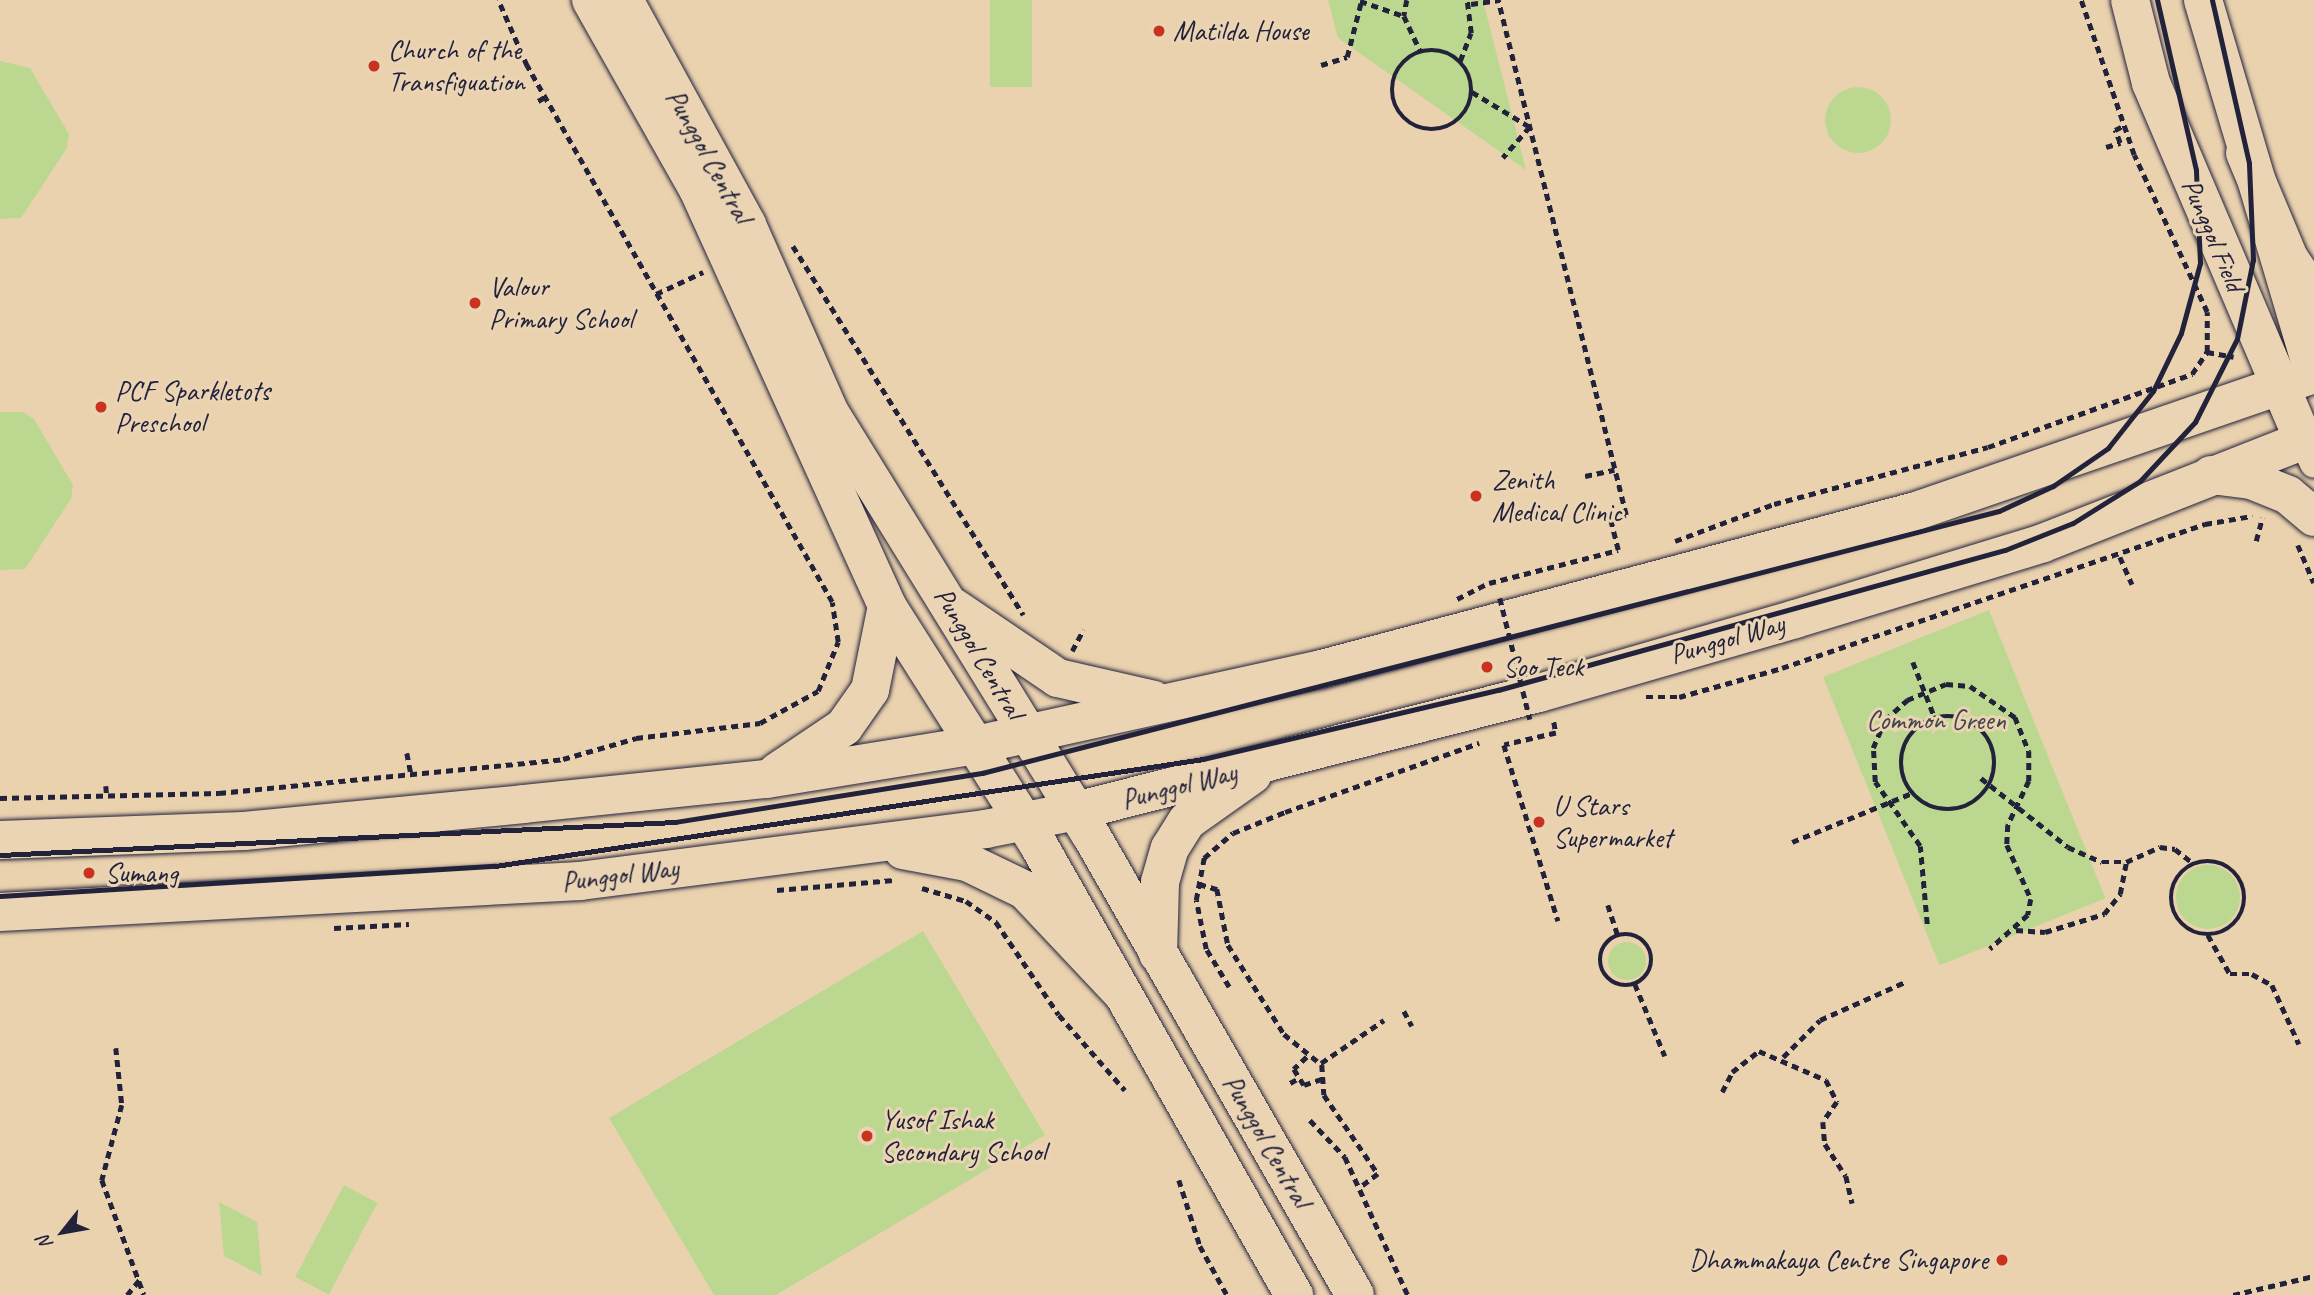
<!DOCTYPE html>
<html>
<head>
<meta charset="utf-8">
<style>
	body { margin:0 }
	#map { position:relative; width:2314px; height:1295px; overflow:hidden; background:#ebd2af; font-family:Caveat,sans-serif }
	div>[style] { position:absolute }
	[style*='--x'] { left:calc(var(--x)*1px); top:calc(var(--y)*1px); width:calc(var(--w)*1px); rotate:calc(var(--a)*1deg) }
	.green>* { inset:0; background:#bcd890; transform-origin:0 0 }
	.round { border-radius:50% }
	.path>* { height:4.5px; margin-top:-2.25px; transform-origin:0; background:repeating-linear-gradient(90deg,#22223b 0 7px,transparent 0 12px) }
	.path>.ring { margin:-2.25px; padding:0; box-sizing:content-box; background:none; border:4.5px solid #22223b; border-radius:50% }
	.roads { filter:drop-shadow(0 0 2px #22223b) drop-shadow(0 0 2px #22223b) }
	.street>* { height:28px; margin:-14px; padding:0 14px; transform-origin:14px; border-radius:14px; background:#ebd4b3 }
	.secondary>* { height:38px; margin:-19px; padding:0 19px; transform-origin:19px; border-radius:19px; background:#ebd4b3 }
	.primary>* { height:38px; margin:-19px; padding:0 19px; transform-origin:19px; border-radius:19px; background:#ebd4b3 }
	.rail>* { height:5px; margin:-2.5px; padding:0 2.5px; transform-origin:2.5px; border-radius:2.5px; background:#22223b }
	.path-bridge>* { height:4.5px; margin-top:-2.25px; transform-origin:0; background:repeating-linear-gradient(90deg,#22223b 0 7px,transparent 0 12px) }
	.dots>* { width:19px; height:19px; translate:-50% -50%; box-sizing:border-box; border:4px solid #ebd4b3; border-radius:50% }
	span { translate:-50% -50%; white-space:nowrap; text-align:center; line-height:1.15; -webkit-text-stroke:6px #ebd4b3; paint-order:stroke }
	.poi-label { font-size:28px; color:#22223b }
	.left { translate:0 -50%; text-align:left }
	.right { translate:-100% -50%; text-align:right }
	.street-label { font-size:28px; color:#22223b }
	.park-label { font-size:28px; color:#41464c }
	.north { position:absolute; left:28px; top:1197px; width:70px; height:70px; -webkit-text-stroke:5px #ebd4b3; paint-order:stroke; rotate:239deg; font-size:19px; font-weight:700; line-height:28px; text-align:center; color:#22223b }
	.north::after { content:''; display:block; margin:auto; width:24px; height:32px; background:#22223b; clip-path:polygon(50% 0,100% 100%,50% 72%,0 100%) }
</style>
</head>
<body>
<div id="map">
	<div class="green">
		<i style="left:990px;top:0;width:42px;height:87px"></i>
		<i style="clip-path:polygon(1328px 0,1483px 0,1526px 170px,1338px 38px)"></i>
		<i style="clip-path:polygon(0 61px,30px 68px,69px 134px,67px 148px,21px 218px,0 219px)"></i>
		<i class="round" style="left:1825px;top:87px;width:66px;height:66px"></i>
		<i style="clip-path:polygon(0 412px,23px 412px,34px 419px,73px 485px,71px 499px,25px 569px,0 570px)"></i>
		<i style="left:1989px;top:610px;width:311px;height:179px;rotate:68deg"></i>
		<i class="round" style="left:2176px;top:865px;width:64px;height:64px"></i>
		<i style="clip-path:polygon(923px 931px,1045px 1135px,776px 1295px,714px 1295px,609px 1118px)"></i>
		<i class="round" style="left:1608px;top:942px;width:38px;height:38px"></i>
		<i style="left:344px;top:1185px;width:38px;height:104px;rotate:28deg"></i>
		<i style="clip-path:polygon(219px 1202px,257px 1222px,262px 1276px,224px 1256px)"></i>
	</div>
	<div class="path">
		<i style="--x:1407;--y:0;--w:16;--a:101"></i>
		<i style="--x:1404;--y:16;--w:40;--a:65"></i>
		<i style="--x:1360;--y:1;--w:46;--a:18.8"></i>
		<i style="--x:1471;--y:4;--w:27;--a:-8"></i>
		<i class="ring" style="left:1392px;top:50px;width:75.5px;height:75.5px"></i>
		<i style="--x:1460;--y:61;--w:30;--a:-69"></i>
		<i style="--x:1471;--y:33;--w:33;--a:-97"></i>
		<i style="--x:1321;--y:65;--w:27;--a:-17"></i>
		<i style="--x:1347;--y:57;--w:57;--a:-75.7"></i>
		<i style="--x:1472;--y:92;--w:68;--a:31.1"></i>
		<i style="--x:1530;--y:127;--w:41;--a:131.1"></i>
		<i style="--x:538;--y:101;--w:8;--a:-30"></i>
		<i style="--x:2106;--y:147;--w:15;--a:-16"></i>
		<i style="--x:2120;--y:143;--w:14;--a:-111"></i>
		<i style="--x:2115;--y:130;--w:9;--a:-27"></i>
		<i style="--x:793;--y:246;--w:435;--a:58"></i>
		<i style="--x:656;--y:294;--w:52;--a:-25.1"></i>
		<i style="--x:2207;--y:352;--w:27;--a:10"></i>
		<i style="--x:1585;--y:476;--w:30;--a:-12"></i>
		<i style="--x:1675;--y:541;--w:106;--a:-20.5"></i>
		<i style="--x:1774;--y:504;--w:221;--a:-14.9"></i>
		<i style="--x:1988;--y:447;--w:217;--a:-19.7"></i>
		<i style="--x:2192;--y:374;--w:27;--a:-56"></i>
		<i style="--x:2207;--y:352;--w:40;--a:-90"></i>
		<i style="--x:2207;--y:312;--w:173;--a:-114.9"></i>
		<i style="--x:2134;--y:155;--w:164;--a:-108.9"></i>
		<i style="--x:2256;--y:541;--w:24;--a:-75"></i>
		<i style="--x:2298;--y:545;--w:41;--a:67.2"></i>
		<i style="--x:2120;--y:557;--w:30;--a:66"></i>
		<i style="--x:1457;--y:599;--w:36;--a:-27"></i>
		<i style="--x:1489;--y:583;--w:133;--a:-14.3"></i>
		<i style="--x:1618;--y:550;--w:33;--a:-104"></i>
		<i style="--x:1610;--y:518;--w:16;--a:-11"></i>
		<i style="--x:1626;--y:515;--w:531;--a:-103.96"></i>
		<i style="--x:1072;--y:651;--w:24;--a:-62"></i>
		<i style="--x:1913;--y:662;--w:60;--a:68.6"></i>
		<i style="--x:1646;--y:697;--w:33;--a:0"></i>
		<i style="--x:1679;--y:697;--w:107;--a:-15.7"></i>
		<i style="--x:1782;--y:668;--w:447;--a:-18.8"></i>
		<i style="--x:2205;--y:524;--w:48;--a:-9.7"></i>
		<i class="ring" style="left:1901px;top:716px;width:89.5px;height:89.5px"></i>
		<i style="--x:1554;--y:722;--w:11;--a:80"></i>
		<i style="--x:1556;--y:733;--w:53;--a:167"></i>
		<i style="--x:1504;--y:745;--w:184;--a:72.9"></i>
		<i style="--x:407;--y:753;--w:21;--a:79"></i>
		<i style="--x:1981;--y:778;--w:111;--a:38.4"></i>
		<i style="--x:2068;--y:847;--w:37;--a:24"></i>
		<i style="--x:2102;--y:862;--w:24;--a:0"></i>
		<i style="--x:2126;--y:862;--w:37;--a:-24"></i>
		<i style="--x:2160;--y:847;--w:15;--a:8"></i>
		<i style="--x:2175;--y:849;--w:23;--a:38"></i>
		<i style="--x:106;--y:786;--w:11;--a:85"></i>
		<i style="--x:0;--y:798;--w:219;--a:-1.3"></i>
		<i style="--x:219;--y:793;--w:346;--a:-5.6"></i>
		<i style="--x:563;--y:759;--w:76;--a:-16"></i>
		<i style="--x:636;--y:738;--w:125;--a:-6.9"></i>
		<i style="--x:760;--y:723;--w:66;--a:-28.9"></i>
		<i style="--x:818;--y:691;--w:53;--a:-67.8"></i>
		<i style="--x:838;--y:642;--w:40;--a:-98.5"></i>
		<i style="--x:832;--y:602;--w:617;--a:-119.64"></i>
		<i style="--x:527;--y:66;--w:72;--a:-113.7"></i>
		<i style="--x:1792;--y:842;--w:130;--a:-22.2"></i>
		<i class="ring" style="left:2171px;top:861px;width:69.5px;height:69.5px"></i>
		<i style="--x:1199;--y:884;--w:19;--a:16"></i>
		<i style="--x:1217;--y:889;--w:57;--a:78.9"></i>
		<i style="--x:1228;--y:945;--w:105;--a:57.8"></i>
		<i style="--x:1284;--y:1034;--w:49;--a:39.2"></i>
		<i style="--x:1322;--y:1065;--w:30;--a:86"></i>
		<i style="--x:1324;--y:1095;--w:96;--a:55.6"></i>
		<i style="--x:1378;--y:1174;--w:21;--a:143"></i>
		<i style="--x:922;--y:888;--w:46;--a:16.5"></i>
		<i style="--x:966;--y:901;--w:37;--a:35"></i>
		<i style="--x:996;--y:922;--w:112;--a:55.9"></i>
		<i style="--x:1059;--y:1015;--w:100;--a:48.7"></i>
		<i style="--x:777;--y:890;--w:117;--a:-4.9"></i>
		<i style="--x:1608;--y:905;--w:32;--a:72"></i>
		<i style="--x:1927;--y:924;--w:78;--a:-95.1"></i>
		<i style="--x:1920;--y:846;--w:78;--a:-125.1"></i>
		<i style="--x:1875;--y:782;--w:34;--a:-93"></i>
		<i style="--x:1873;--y:748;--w:30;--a:-67"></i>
		<i style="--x:1885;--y:720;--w:30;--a:-42"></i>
		<i style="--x:1907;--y:700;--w:42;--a:-22.3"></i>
		<i style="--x:1946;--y:684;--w:24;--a:5"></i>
		<i style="--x:1970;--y:686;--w:55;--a:34.6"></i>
		<i style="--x:2015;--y:717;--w:37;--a:68"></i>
		<i style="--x:2029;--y:751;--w:30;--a:90"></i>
		<i style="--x:2029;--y:781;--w:49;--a:115.5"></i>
		<i style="--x:2008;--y:825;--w:20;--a:93"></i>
		<i style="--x:2007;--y:845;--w:59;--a:66"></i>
		<i style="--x:2031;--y:899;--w:16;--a:101"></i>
		<i style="--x:2028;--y:915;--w:51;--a:138.2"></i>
		<i style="--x:334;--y:928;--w:75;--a:-3.1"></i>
		<i style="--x:2016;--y:930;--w:29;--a:4"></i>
		<i style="--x:2045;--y:932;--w:62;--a:-17"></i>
		<i style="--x:2104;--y:914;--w:26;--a:-51"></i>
		<i style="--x:2120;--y:894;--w:33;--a:-79"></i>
		<i class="ring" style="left:1600px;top:934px;width:47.5px;height:47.5px"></i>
		<i style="--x:2208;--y:935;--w:45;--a:60.6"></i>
		<i style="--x:2230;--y:974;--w:22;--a:0"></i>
		<i style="--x:2252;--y:974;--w:23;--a:29"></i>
		<i style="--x:2272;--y:985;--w:65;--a:65.4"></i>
		<i style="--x:1635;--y:984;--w:78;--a:67.4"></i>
		<i style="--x:1229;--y:987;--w:44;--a:-121.2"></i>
		<i style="--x:1206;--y:949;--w:50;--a:-101.5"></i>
		<i style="--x:1196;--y:900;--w:43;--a:-79.2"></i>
		<i style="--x:1204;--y:858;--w:38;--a:-41"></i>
		<i style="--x:1233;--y:833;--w:56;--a:-22"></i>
		<i style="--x:1285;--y:812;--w:206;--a:-19.6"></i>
		<i style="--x:1404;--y:1011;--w:17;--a:62"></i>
		<i style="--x:116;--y:1048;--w:57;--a:84"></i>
		<i style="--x:122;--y:1105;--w:78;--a:104.9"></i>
		<i style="--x:102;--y:1180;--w:122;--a:69.9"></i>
		<i style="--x:1307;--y:1057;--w:18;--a:137"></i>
		<i style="--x:1294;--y:1069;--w:19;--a:58"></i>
		<i style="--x:1304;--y:1085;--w:18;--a:-19"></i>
		<i style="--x:1783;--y:1057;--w:52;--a:-45"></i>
		<i style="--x:1820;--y:1020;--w:93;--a:-24.1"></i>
		<i style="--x:1321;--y:1063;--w:76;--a:-34.3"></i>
		<i style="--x:1290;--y:1083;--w:10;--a:-29"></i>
		<i style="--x:1722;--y:1092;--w:22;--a:-63"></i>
		<i style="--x:1732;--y:1072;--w:34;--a:-38"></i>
		<i style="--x:1759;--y:1051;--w:73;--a:23.4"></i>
		<i style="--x:1826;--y:1080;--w:25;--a:63"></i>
		<i style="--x:1837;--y:1102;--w:24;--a:125"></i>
		<i style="--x:1823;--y:1122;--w:22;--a:85"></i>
		<i style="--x:1825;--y:1144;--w:38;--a:57"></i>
		<i style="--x:1846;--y:1176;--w:28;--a:77"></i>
		<i style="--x:1310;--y:1120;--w:51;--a:46.6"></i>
		<i style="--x:1345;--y:1157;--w:152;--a:65.5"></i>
		<i style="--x:1179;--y:1180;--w:69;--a:72.3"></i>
		<i style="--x:1200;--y:1246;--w:56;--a:61.1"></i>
		<i style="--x:127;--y:1295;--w:22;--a:-51"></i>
		<i style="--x:2233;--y:1295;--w:83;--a:-13.2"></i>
	</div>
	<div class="roads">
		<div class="street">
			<i style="--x:2303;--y:440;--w:26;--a:65"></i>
		</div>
		<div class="secondary">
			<i style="--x:591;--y:0;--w:217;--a:60.5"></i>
			<i style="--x:698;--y:189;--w:458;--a:65.6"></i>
			<i style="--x:887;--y:606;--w:282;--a:57.6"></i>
			<i style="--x:1038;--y:844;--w:519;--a:60.42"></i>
			<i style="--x:624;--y:0;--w:256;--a:61.3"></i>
			<i style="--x:747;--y:225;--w:206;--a:66.2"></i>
			<i style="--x:830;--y:413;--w:496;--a:58.3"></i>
			<i style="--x:1091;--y:835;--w:530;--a:60.15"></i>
			<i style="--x:2130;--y:0;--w:86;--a:75.8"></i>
			<i style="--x:2151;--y:83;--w:388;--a:66.9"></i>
			<i style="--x:2203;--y:0;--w:390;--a:73.5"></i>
		</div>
		<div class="primary">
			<i style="--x:2245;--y:153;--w:114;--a:67.3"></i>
			<i style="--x:2289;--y:258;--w:45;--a:56"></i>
			<i style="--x:2211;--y:475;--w:40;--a:7.1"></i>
			<i style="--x:2251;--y:480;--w:40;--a:22"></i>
			<i style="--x:2288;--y:495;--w:34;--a:40"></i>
			<i style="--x:953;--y:607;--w:127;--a:34.1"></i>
			<i style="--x:1058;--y:678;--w:98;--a:12.9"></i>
			<i style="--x:777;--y:772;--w:81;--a:-33.9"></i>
			<i style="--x:844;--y:727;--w:45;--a:-54.9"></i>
			<i style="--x:870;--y:690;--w:86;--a:-78.6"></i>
			<i style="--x:0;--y:840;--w:244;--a:-2.1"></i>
			<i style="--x:244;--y:831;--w:281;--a:-5.5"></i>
			<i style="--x:524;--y:804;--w:244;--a:-5.9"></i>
			<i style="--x:767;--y:779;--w:212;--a:-9.2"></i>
			<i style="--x:976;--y:745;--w:350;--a:-12.4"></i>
			<i style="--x:1318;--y:670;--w:619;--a:-14.89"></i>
			<i style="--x:1916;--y:511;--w:421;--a:-19"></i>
			<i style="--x:903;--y:850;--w:65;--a:10.6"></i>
			<i style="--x:967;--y:862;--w:64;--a:25.8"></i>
			<i style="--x:1025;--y:890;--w:141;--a:46.7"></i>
			<i style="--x:0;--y:912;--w:581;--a:-3.06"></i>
			<i style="--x:580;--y:881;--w:409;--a:-7.3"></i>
			<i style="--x:986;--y:829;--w:92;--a:-11.3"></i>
			<i style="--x:1076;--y:811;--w:478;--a:-14.3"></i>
			<i style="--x:1539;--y:693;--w:266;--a:-16.1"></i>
			<i style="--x:1795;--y:619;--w:259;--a:-17"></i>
			<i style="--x:2043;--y:543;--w:291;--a:-21.5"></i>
			<i style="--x:1158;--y:954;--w:72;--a:-88.4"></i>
			<i style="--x:1160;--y:882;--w:35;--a:-74"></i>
			<i style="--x:1170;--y:848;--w:32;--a:-58"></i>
			<i style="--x:1187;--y:821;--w:80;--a:-35.3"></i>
		</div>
	</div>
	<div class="rail">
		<i style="--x:0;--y:855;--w:676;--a:-2.8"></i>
		<i style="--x:675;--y:822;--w:311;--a:-9.1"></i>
		<i style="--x:982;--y:773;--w:1050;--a:-14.45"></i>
		<i style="--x:1999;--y:511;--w:60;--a:-24.8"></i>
		<i style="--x:2053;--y:486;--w:67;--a:-34.6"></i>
		<i style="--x:2108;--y:448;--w:73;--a:-51.7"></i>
		<i style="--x:2153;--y:391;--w:64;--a:-64.2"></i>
		<i style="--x:2181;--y:333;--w:73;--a:-74.8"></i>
		<i style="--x:2200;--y:263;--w:93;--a:-92.5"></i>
		<i style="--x:2196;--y:170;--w:174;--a:-102.9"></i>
		<i style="--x:0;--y:896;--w:496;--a:-3.5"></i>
		<i style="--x:495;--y:866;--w:716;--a:-8.59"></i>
		<i style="--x:1203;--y:759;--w:303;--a:-13.2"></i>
		<i style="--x:1498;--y:690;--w:526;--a:-15.44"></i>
		<i style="--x:2005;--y:550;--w:73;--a:-21.7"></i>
		<i style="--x:2073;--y:523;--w:79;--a:-32.1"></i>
		<i style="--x:2140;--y:481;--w:81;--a:-47"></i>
		<i style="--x:2195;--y:422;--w:93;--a:-63.2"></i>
		<i style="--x:2237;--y:339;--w:81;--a:-78.6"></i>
		<i style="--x:2253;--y:260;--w:97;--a:-92.4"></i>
		<i style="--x:2249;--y:163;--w:167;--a:-102.8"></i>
	</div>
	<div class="path-bridge">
		<i style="--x:1500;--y:598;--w:125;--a:76.1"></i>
	</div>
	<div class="dots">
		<i style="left:1159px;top:31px;background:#c8321e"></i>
		<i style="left:374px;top:66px;background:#c8321e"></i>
		<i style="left:475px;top:303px;background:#c8321e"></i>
		<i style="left:101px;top:407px;background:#c8321e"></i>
		<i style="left:1476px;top:496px;background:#c8321e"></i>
		<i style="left:1487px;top:667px;background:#c8321e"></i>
		<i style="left:1539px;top:822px;background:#c8321e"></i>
		<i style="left:89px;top:873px;background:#c8321e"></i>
		<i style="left:867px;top:1136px;background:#c8321e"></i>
		<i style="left:2002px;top:1260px;background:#c8321e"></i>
	</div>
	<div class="poi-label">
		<span class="left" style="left:1173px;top:31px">Matilda House</span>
		<span class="left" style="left:388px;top:66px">Church of the<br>Transfiguation</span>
		<span class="left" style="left:489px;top:303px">Valour<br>Primary School</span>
		<span class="left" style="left:115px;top:407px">PCF Sparkletots<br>Preschool</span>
		<span class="left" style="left:1492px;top:496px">Zenith<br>Medical Clinic</span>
		<span class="left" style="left:1503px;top:667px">Soo Teck</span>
		<span class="left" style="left:1553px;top:822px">U Stars<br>Supermarket</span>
		<span class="left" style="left:105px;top:873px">Sumang</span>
		<span class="left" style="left:881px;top:1136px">Yusof Ishak<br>Secondary School</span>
		<span class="right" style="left:1988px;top:1260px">Dhammakaya Centre Singapore</span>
	</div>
	<div class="street-label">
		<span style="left:709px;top:156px;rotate:61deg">Punggol Central</span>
		<span style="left:2213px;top:235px;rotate:67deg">Punggol Field</span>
		<span style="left:1727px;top:639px;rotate:-16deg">Punggol Way</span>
		<span style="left:979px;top:653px;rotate:59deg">Punggol Central</span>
		<span style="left:1179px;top:786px;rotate:-14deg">Punggol Way</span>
		<span style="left:620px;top:875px;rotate:-7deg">Punggol Way</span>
		<span style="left:1267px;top:1141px;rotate:60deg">Punggol Central</span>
	</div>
	<div class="park-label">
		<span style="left:1936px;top:720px">Common Green</span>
	</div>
	<div class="north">N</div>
</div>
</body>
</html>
